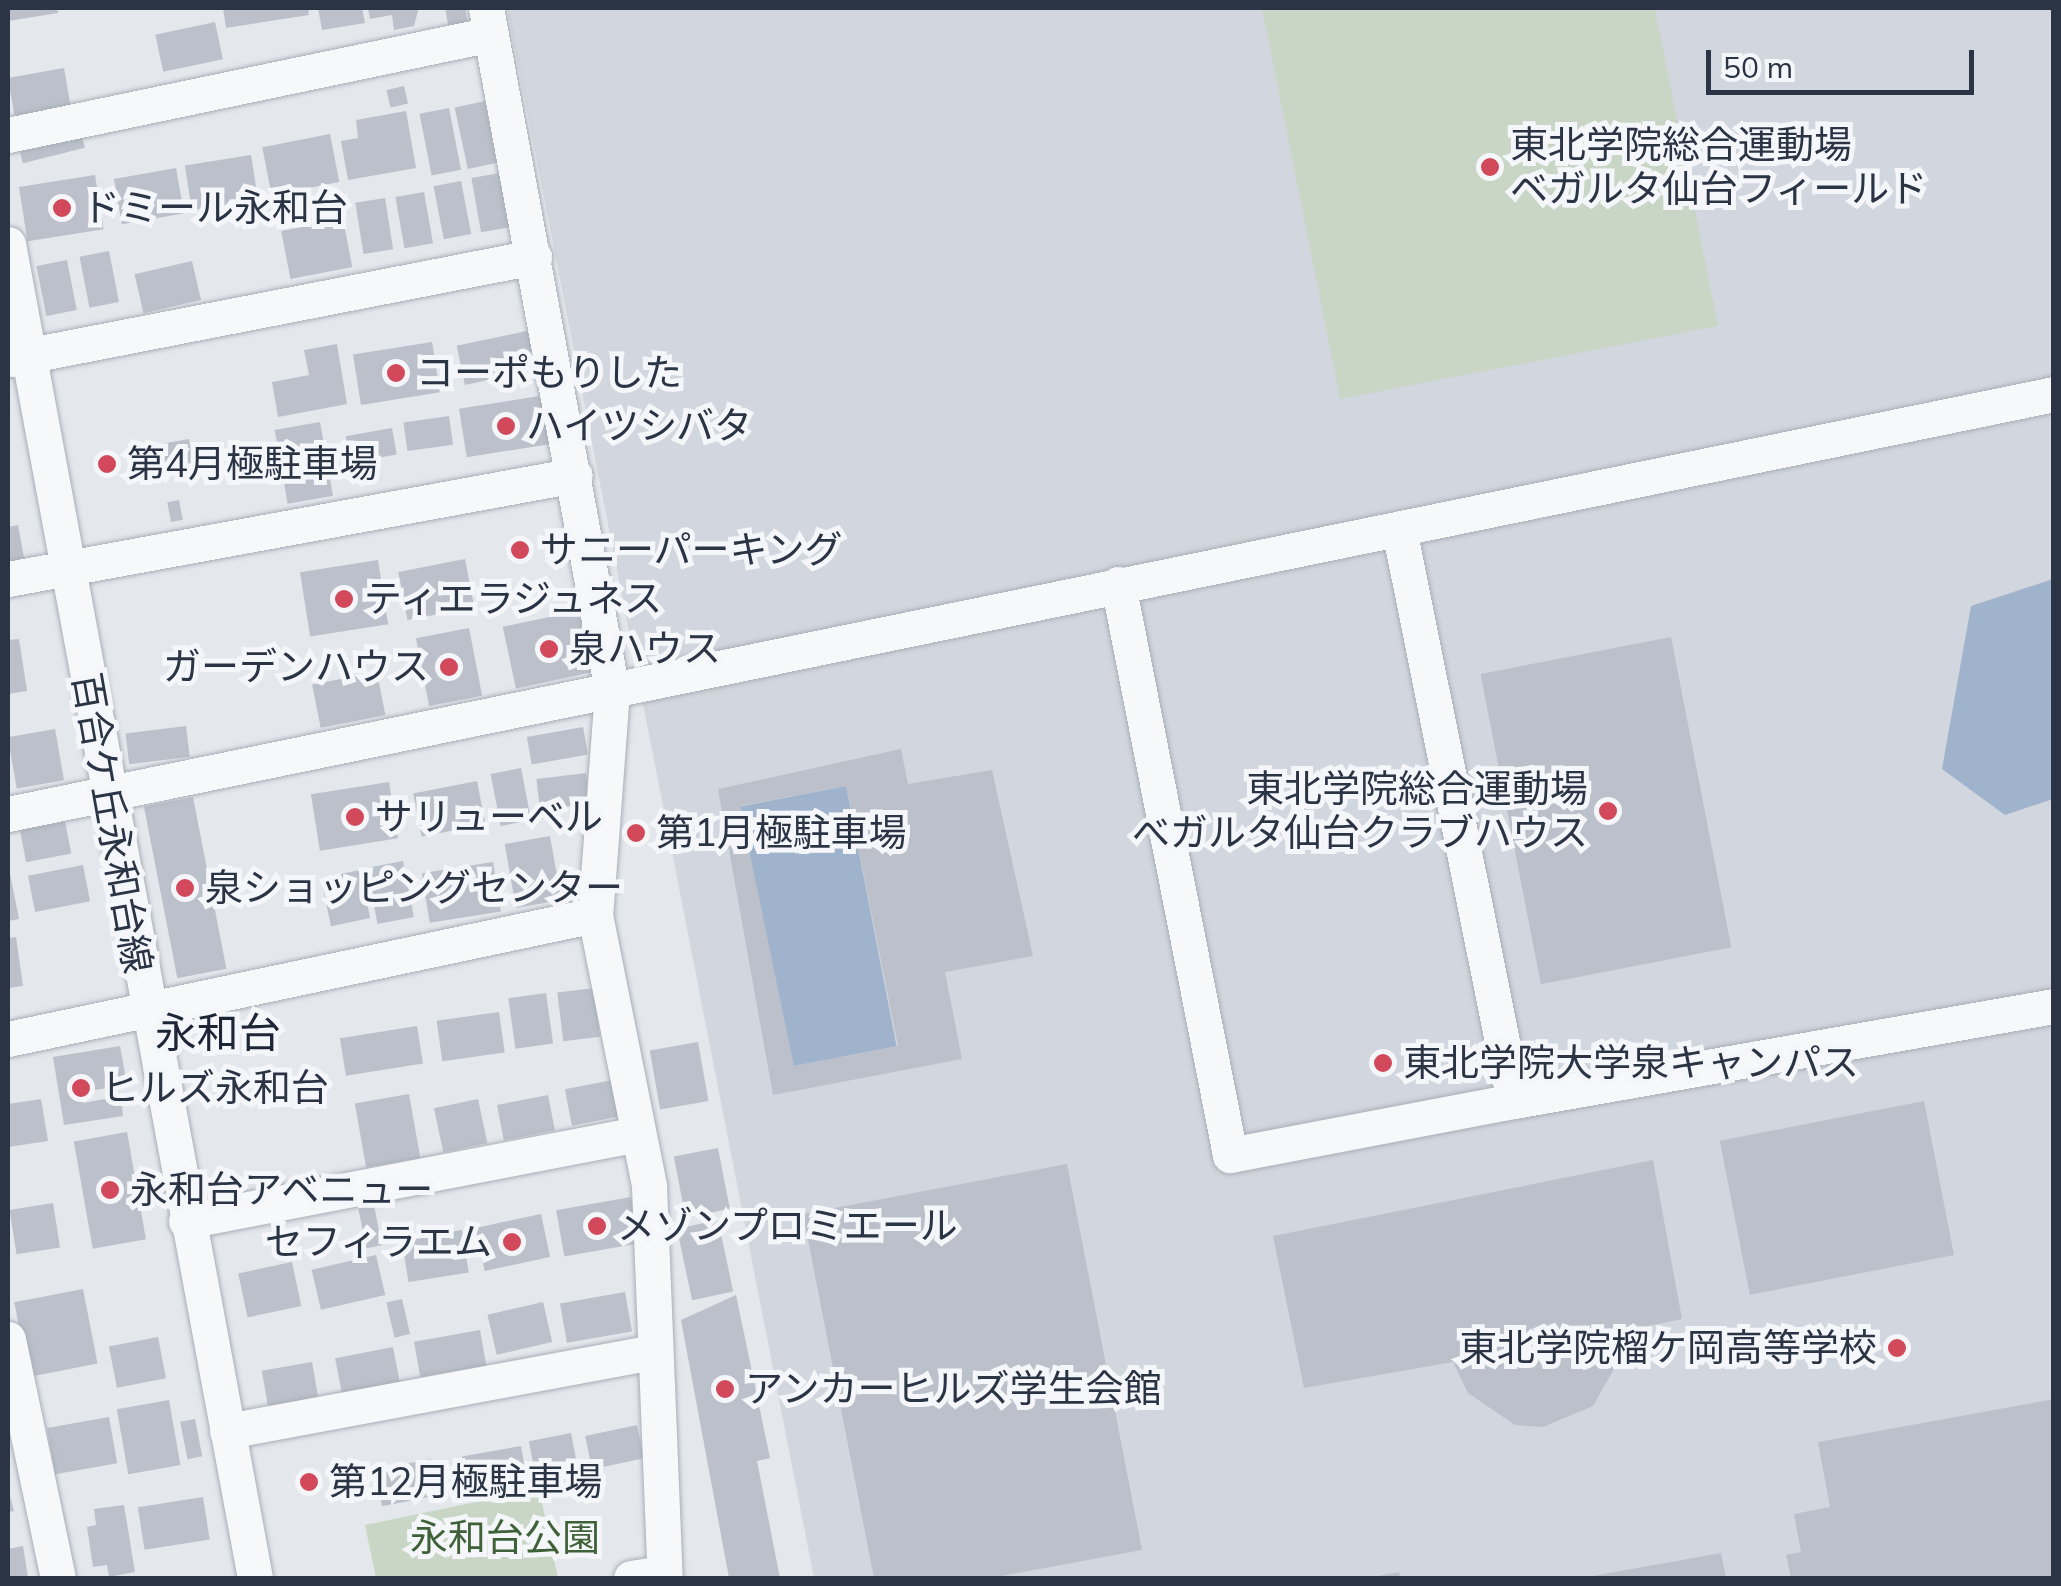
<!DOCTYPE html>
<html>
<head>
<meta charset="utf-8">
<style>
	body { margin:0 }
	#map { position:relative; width:2061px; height:1586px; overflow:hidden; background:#e4e7ec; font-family:Mulish,"Noto Sans JP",sans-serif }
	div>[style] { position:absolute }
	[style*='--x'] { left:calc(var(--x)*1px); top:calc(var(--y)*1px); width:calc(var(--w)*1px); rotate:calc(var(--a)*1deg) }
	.built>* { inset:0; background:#d2d6de }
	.green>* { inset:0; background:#c9d6c5 }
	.water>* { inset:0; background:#9fb4cc; transform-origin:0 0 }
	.building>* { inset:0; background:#bbc0ca; transform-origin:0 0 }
	.roads { filter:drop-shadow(0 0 2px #a9aeb7) drop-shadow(0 0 2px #a9aeb7) }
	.minor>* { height:35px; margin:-17.5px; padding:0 17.5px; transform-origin:17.5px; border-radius:17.5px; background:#f7f8fa }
	.dots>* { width:28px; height:28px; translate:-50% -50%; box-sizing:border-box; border:5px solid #f4f6f9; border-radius:50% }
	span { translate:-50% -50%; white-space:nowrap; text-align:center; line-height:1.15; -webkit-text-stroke:10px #f4f6f9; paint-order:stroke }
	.poi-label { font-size:38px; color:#2b3445 }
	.left { translate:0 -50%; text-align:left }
	.right { translate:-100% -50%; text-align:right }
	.street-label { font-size:38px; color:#2b3445 }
	.park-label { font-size:38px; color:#3f6138 }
	.quarter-label { font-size:42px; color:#1d2536 }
	.frame { position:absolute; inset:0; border:10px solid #2b3445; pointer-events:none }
	.scale { position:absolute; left:1706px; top:50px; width:268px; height:45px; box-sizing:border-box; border:5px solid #2b3445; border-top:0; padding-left:12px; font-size:30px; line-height:35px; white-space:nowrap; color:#2b3445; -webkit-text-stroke:8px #f4f6f9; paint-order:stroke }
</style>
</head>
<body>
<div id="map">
	<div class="built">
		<i style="clip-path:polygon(507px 8px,2053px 8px,2053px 1578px,814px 1578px)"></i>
	</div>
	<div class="green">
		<i style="clip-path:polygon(1262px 8px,1655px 8px,1718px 326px,1340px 399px)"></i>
		<i style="clip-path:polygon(539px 1489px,558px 1578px,376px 1578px,365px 1525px)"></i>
	</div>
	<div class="water">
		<i style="clip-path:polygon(2053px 579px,2053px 799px,2005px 815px,1942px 769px,1971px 606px)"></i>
		<i style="left:846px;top:786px;width:265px;height:108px;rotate:79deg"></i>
	</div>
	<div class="building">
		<i style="clip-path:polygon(8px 8px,57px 8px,58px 13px,8px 21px)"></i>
		<i style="clip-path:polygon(223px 8px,308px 8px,309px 15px,226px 28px)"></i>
		<i style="clip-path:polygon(318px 8px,362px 8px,365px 23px,322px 30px)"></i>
		<i style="clip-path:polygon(368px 8px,418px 8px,418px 11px,414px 26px,394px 30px,392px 15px,370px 19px)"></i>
		<i style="clip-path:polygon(445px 8px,465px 8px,468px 26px,449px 29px)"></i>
		<i style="left:215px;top:22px;width:38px;height:61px;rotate:78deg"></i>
		<i style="left:64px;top:68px;width:40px;height:57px;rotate:80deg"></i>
		<i style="left:404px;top:86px;width:18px;height:18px;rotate:77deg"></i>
		<i style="left:485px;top:101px;width:63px;height:31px;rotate:78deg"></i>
		<i style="left:449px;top:108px;width:63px;height:30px;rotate:79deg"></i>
		<i style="clip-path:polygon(406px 111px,416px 168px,348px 180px,341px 141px,358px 138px,356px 120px)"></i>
		<i style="left:330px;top:134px;width:49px;height:69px;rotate:79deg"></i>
		<i style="left:82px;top:136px;width:12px;height:64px;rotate:76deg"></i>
		<i style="left:251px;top:155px;width:45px;height:67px;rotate:81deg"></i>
		<i style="left:176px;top:168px;width:46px;height:63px;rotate:80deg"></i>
		<i style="left:500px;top:173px;width:55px;height:29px;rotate:80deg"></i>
		<i style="left:95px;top:175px;width:55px;height:77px;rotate:81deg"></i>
		<i style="left:461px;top:181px;width:54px;height:28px;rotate:79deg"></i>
		<i style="left:424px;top:192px;width:52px;height:29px;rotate:80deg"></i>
		<i style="left:385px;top:198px;width:52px;height:30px;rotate:81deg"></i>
		<i style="left:343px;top:219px;width:49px;height:63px;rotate:79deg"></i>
		<i style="left:109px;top:251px;width:52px;height:30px;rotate:79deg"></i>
		<i style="left:67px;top:260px;width:51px;height:31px;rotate:79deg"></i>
		<i style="left:192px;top:261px;width:40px;height:59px;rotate:77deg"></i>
		<i style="left:531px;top:330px;width:40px;height:76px;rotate:78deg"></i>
		<i style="left:432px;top:342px;width:51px;height:80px;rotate:81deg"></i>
		<i style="clip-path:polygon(337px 344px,347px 404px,278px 417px,272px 382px,309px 375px,304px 350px)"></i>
		<i style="left:546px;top:395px;width:49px;height:88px;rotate:81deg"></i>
		<i style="left:449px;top:416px;width:29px;height:46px;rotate:82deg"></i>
		<i style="left:320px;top:422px;width:75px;height:46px;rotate:80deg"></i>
		<i style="left:392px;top:428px;width:27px;height:47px;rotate:80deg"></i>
		<i style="left:189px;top:439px;width:27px;height:32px;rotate:80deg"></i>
		<i style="left:179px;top:500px;width:20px;height:12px;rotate:79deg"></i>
		<i style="clip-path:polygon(18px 525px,25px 563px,8px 566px,8px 527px)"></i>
		<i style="left:465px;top:559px;width:49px;height:68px;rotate:79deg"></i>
		<i style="left:378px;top:560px;width:65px;height:79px;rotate:81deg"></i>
		<i style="left:582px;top:610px;width:63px;height:81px;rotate:78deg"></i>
		<i style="left:469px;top:628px;width:69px;height:54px;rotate:79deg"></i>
		<i style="left:1671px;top:637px;width:316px;height:194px;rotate:79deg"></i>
		<i style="clip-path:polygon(19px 639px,27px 691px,8px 694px,8px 640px)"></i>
		<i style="left:377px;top:672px;width:44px;height:66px;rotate:79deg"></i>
		<i style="left:186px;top:726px;width:31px;height:61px;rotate:83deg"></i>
		<i style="left:583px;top:727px;width:28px;height:57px;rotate:80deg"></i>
		<i style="left:55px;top:729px;width:52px;height:48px;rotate:80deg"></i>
		<i style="clip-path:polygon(evenodd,901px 749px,908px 784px,992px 770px,1033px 956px,945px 972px,962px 1059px,773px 1095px,718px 789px,901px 749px,846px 786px,898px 1046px,794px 1066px,740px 806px,846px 786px)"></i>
		<i style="left:521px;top:768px;width:53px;height:31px;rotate:79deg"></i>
		<i style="left:586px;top:773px;width:31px;height:50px;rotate:83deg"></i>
		<i style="left:477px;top:781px;width:44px;height:65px;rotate:79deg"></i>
		<i style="left:389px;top:782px;width:57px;height:79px;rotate:81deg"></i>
		<i style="left:193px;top:797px;width:175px;height:50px;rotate:79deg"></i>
		<i style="left:65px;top:821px;width:33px;height:46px;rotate:79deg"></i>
		<i style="left:550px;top:836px;width:65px;height:46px;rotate:80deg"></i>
		<i style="left:403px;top:861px;width:57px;height:37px;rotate:79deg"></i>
		<i style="left:493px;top:862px;width:50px;height:72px;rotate:81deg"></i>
		<i style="clip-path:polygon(8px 863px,19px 919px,8px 921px)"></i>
		<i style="left:83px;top:865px;width:37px;height:56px;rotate:79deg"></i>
		<i style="left:360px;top:870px;width:49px;height:40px;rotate:78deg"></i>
		<i style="clip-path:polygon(16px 937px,23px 986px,8px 988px,8px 938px)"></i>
		<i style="left:594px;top:988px;width:49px;height:37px;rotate:83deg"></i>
		<i style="left:546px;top:993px;width:51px;height:38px;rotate:82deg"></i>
		<i style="left:499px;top:1012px;width:41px;height:63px;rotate:82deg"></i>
		<i style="left:417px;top:1026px;width:38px;height:78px;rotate:81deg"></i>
		<i style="left:698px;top:1042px;width:60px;height:49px;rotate:80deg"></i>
		<i style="clip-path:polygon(120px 1046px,127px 1085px,82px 1092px,83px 1103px,121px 1096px,123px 1116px,64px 1125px,53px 1057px)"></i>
		<i style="left:613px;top:1080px;width:37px;height:49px;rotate:79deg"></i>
		<i style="left:409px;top:1094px;width:65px;height:55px;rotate:80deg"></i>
		<i style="left:548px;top:1095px;width:36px;height:52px;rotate:79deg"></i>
		<i style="clip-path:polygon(41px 1099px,48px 1141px,8px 1147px,8px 1104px)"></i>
		<i style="left:478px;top:1099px;width:45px;height:45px;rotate:78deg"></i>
		<i style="left:1924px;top:1101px;width:157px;height:208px;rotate:79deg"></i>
		<i style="left:127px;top:1132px;width:109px;height:54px;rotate:80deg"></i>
		<i style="left:718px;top:1148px;width:62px;height:45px;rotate:79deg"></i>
		<i style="clip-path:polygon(1653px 1160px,1682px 1319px,1620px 1332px,1619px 1360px,1593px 1406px,1543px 1427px,1515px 1425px,1468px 1393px,1453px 1362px,1304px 1388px,1273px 1236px)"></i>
		<i style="clip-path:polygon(1067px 1164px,1142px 1550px,991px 1578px,874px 1578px,803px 1214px)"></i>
		<i style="left:631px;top:1197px;width:47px;height:76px;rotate:80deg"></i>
		<i style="left:53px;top:1203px;width:45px;height:44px;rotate:81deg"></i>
		<i style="left:374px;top:1205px;width:41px;height:16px;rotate:79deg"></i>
		<i style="left:541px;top:1214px;width:44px;height:67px;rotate:78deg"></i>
		<i style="left:718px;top:1220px;width:73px;height:42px;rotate:78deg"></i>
		<i style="left:462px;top:1230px;width:43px;height:61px;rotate:81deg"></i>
		<i style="left:376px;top:1255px;width:41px;height:66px;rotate:77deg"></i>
		<i style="left:292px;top:1262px;width:45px;height:55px;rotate:78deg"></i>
		<i style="left:83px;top:1289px;width:76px;height:70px;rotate:79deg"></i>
		<i style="left:625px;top:1292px;width:40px;height:66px;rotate:80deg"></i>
		<i style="clip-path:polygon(736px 1295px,770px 1458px,757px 1461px,780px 1578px,729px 1578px,681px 1320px)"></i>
		<i style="left:402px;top:1299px;width:36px;height:16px;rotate:77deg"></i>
		<i style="left:543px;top:1302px;width:41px;height:57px;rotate:77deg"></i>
		<i style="left:480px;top:1330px;width:36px;height:67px;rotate:80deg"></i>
		<i style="left:158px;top:1337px;width:42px;height:50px;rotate:79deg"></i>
		<i style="left:393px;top:1347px;width:38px;height:59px;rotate:79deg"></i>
		<i style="left:312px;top:1362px;width:41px;height:51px;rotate:80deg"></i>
		<i style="clip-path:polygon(2054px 1399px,2054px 1578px,1791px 1578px,1786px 1555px,1801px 1552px,1794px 1514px,1830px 1507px,1818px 1442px)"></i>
		<i style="left:169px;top:1400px;width:66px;height:53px;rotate:80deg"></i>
		<i style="left:109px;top:1417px;width:47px;height:63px;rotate:80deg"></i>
		<i style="left:195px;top:1419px;width:38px;height:15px;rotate:79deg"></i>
		<i style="left:637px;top:1425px;width:34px;height:53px;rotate:78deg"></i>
		<i style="left:571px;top:1433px;width:37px;height:43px;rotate:79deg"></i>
		<i style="left:521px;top:1446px;width:35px;height:60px;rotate:80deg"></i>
		<i style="left:431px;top:1459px;width:37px;height:57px;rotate:79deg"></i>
		<i style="clip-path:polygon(8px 1488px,14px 1511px,8px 1512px)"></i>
		<i style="left:203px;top:1497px;width:43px;height:66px;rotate:81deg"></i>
		<i style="clip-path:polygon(124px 1505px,135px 1572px,109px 1577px,107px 1565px,93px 1567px,87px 1527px,96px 1525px,94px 1509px)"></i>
		<i style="clip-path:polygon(23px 1546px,28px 1578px,8px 1578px,8px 1549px)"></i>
		<i style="clip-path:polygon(1721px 1553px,1726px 1578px,1587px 1578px,1587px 1577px)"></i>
		<i style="clip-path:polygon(1399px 1572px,1400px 1578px,1374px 1578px,1373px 1577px)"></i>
	</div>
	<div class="roads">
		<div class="minor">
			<i style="--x:486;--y:8;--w:695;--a:79.55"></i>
			<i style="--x:612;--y:691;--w:225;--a:94.3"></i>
			<i style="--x:595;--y:915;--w:276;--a:78.7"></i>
			<i style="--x:649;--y:1186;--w:392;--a:87.7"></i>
			<i style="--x:8;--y:135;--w:493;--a:-11.8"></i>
			<i style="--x:8;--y:244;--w:1357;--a:79.51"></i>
			<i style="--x:10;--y:359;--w:534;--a:-11.02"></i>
			<i style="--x:1399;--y:529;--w:583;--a:78.63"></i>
			<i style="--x:1514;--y:1101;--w:548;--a:-9.98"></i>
			<i style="--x:8;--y:579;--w:576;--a:-10.39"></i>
			<i style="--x:1118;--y:584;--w:582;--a:78.9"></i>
			<i style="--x:1230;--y:1155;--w:289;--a:-10.8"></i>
			<i style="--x:8;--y:814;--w:2089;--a:-11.6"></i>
			<i style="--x:8;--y:1039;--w:600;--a:-11.93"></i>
			<i style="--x:186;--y:1221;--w:456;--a:-10.9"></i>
			<i style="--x:8;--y:1339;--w:244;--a:78.2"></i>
			<i style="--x:227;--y:1431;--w:433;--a:-10.5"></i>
			<i style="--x:631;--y:1578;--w:33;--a:-9"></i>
		</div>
	</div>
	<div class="dots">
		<i style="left:1490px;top:167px;background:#d1495b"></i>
		<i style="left:62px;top:208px;background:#d1495b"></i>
		<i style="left:396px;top:373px;background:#d1495b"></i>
		<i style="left:506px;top:426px;background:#d1495b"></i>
		<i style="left:107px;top:464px;background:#d1495b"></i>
		<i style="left:520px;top:550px;background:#d1495b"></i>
		<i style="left:344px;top:599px;background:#d1495b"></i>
		<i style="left:549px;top:649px;background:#d1495b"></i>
		<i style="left:449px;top:667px;background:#d1495b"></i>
		<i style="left:1608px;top:811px;background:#d1495b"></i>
		<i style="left:355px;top:817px;background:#d1495b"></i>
		<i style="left:636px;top:833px;background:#d1495b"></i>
		<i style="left:185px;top:888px;background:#d1495b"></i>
		<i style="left:1383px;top:1063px;background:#d1495b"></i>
		<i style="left:81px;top:1088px;background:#d1495b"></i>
		<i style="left:110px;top:1190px;background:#d1495b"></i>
		<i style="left:597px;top:1226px;background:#d1495b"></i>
		<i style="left:512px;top:1242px;background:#d1495b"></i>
		<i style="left:1897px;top:1348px;background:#d1495b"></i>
		<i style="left:725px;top:1389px;background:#d1495b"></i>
		<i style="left:309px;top:1482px;background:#d1495b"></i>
	</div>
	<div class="poi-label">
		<span class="left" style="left:1510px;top:167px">東北学院総合運動場<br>ベガルタ仙台フィールド</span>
		<span class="left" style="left:82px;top:208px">ドミール永和台</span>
		<span class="left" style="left:416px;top:373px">コーポもりした</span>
		<span class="left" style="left:526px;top:426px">ハイツシバタ</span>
		<span class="left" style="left:127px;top:464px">第4月極駐車場</span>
		<span class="left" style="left:540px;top:550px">サニーパーキング</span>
		<span class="left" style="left:364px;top:599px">ティエラジュネス</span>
		<span class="left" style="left:569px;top:649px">泉ハウス</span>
		<span class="right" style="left:429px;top:667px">ガーデンハウス</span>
		<span class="right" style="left:1588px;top:811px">東北学院総合運動場<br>べガルタ仙台クラブハウス</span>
		<span class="left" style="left:375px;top:817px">サリューベル</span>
		<span class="left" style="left:656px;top:833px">第1月極駐車場</span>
		<span class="left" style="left:205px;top:888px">泉ショッピングセンター</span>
		<span class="left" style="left:1403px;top:1063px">東北学院大学泉キャンパス</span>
		<span class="left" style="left:101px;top:1088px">ヒルズ永和台</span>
		<span class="left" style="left:130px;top:1190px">永和台アベニュー</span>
		<span class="left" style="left:617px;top:1226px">メゾンプロミエール</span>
		<span class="right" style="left:492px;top:1242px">セフィラエム</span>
		<span class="right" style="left:1877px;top:1348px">東北学院榴ケ岡高等学校</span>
		<span class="left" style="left:745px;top:1389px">アンカーヒルズ学生会館</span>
		<span class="left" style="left:329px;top:1482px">第12月極駐車場</span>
	</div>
	<div class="street-label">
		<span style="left:112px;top:823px;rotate:80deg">百合ケ丘永和台線</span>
	</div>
	<div class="park-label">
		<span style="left:505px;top:1538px">永和台公園</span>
	</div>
	<div class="quarter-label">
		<span style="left:218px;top:1033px">永和台</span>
	</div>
	<div class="frame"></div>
	<div class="scale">50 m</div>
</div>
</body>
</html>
